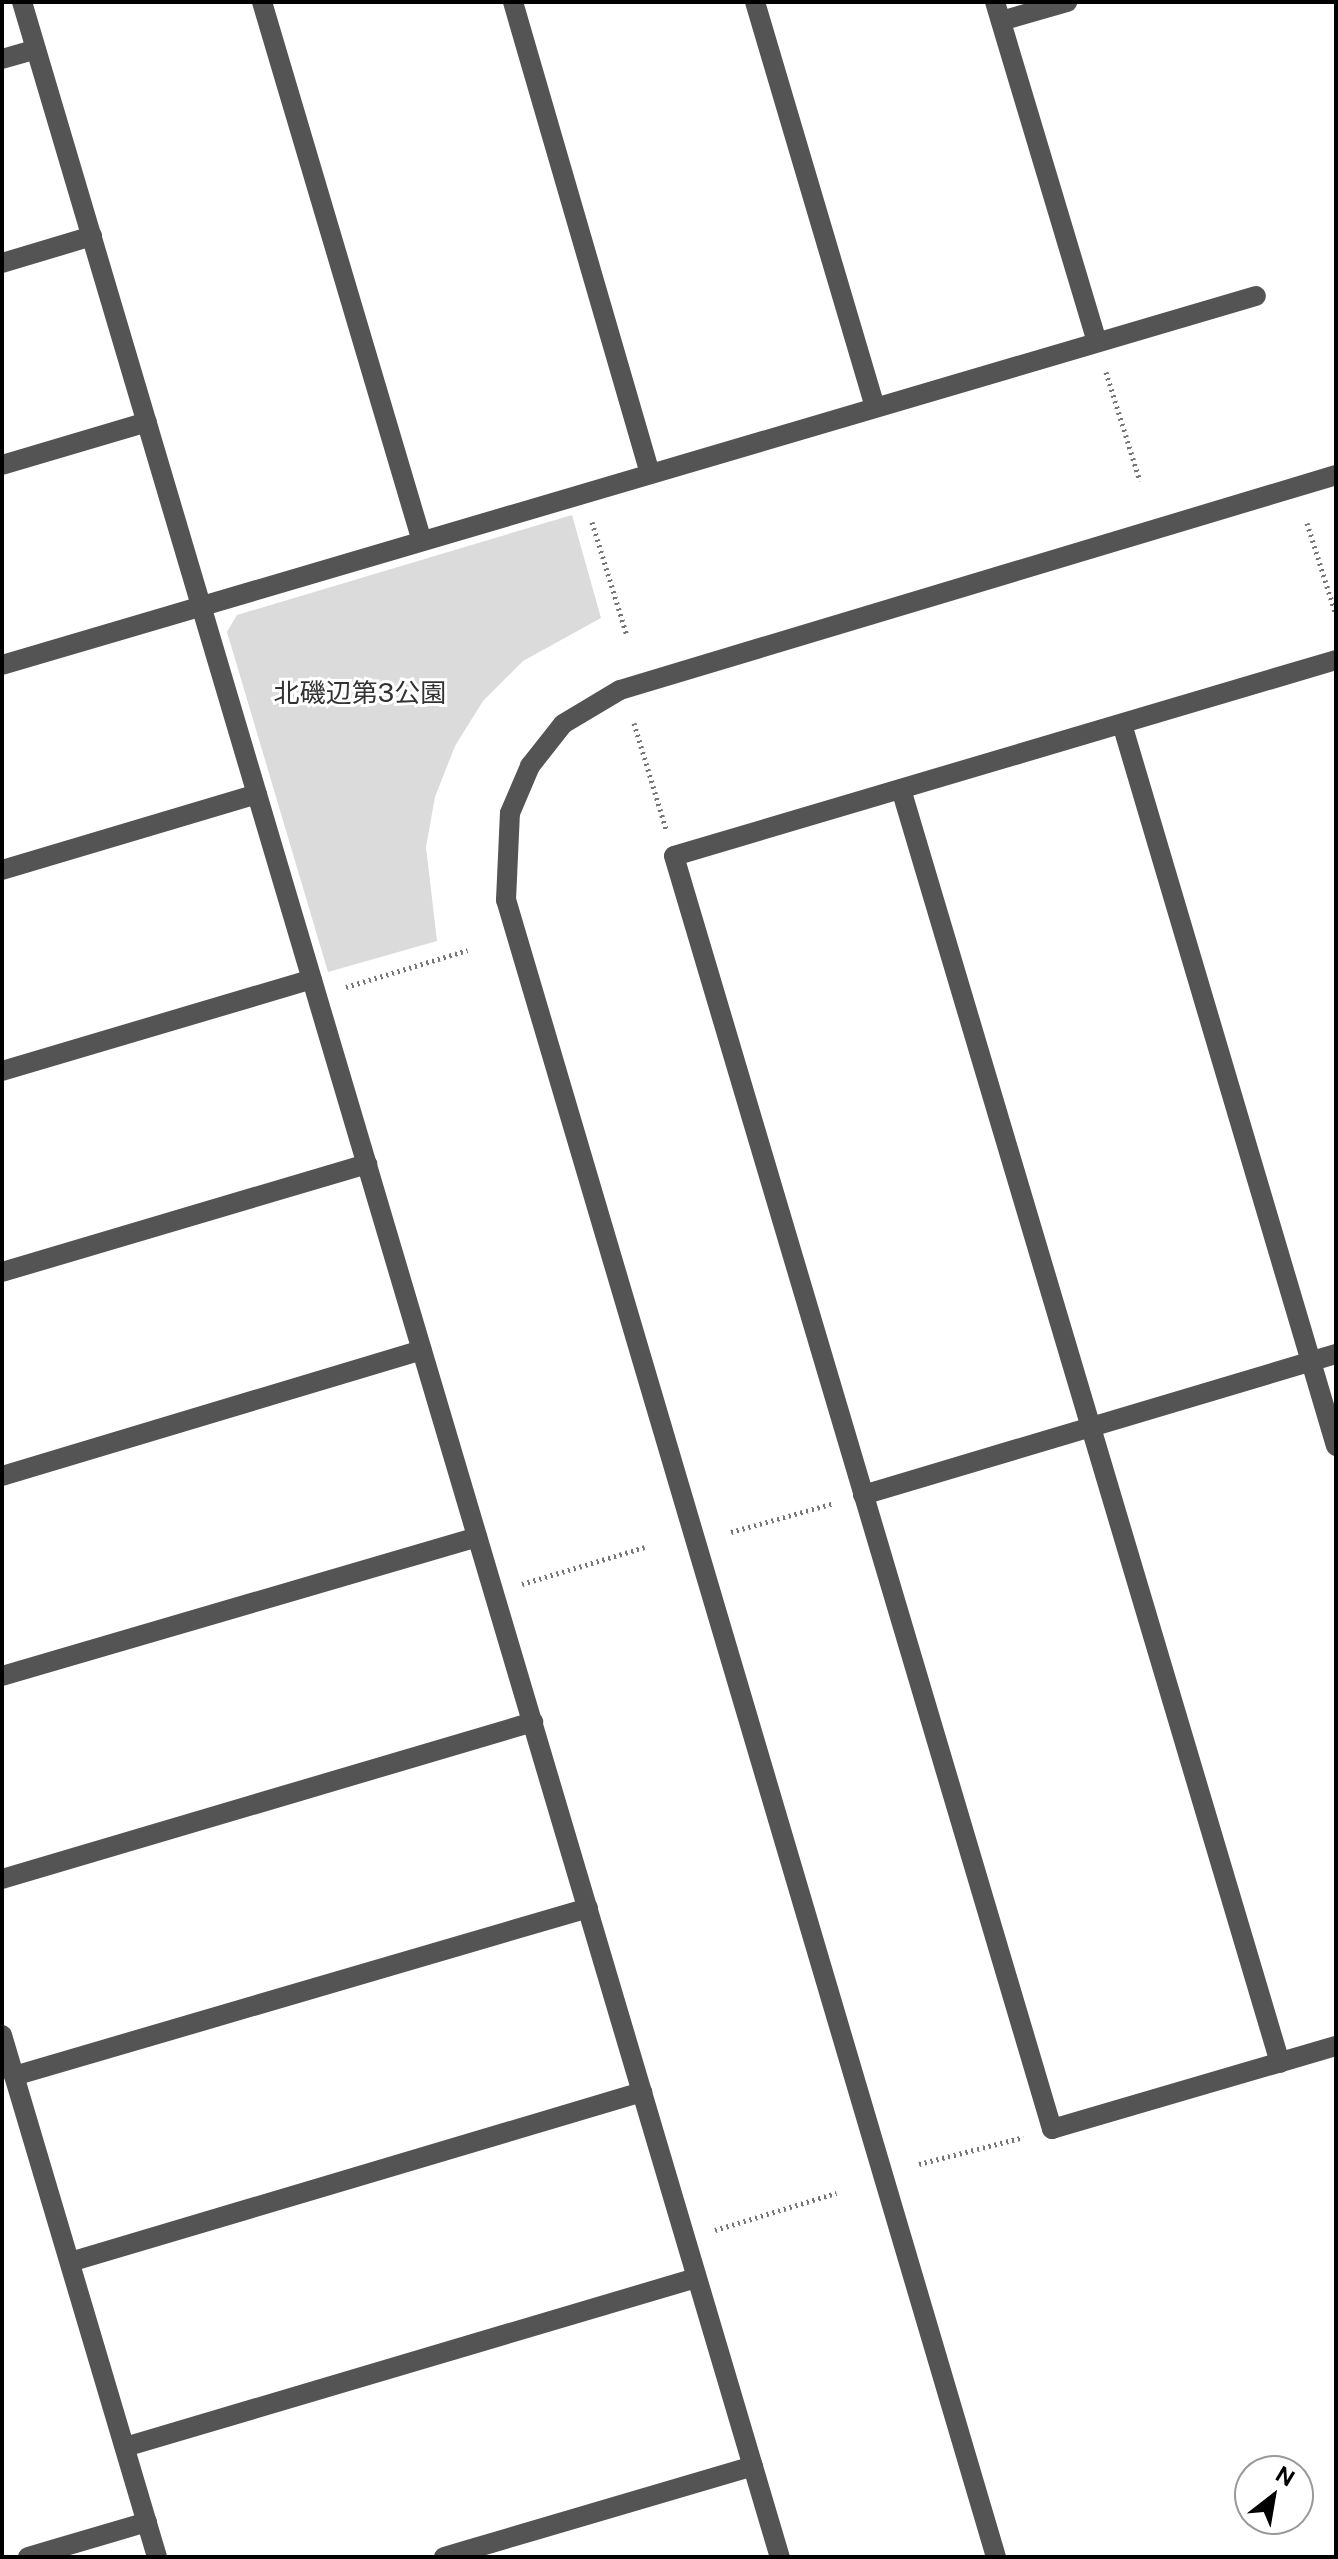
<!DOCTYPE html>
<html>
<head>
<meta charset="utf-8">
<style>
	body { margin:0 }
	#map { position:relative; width:1338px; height:2559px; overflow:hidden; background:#fff; font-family:"Public Sans","Noto Sans JP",sans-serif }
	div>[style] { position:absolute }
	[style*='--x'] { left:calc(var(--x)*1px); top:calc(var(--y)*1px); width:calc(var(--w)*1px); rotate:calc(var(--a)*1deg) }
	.green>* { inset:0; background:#dbdbdb }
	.path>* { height:5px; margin-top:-2.5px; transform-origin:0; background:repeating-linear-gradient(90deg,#767676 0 2px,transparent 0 6px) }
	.minor>* { height:20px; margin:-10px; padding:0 10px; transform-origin:10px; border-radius:10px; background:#545454 }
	span { translate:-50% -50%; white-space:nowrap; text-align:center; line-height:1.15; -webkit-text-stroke:6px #fff; paint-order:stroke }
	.park-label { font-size:26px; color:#323232 }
	.frame { position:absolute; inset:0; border:4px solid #000; pointer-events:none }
	.north { position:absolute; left:1234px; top:2455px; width:80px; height:80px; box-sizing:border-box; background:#fff; border:2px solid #999; border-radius:50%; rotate:31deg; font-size:22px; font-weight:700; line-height:32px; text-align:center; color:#000 }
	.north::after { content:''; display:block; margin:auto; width:28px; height:36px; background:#000; clip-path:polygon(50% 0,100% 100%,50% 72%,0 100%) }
</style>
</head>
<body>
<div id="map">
	<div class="green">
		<i style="clip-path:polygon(572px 515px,601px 618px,523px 661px,483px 701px,455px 746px,435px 797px,426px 847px,437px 941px,328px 972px,227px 632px,237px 615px)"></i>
	</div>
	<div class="path">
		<i style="--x:1106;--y:372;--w:114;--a:72.7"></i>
		<i style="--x:592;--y:522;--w:119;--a:72.9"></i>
		<i style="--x:1307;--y:523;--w:96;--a:72.5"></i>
		<i style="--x:634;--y:723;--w:111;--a:73.2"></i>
		<i style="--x:346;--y:987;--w:127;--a:-16.9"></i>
		<i style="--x:731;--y:1532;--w:107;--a:-15.7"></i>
		<i style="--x:522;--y:1584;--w:128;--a:-16.7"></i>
		<i style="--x:919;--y:2164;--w:108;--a:-14.4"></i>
		<i style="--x:715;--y:2230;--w:127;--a:-17"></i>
	</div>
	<div class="minor">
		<i style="--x:22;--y:2;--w:2665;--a:73.48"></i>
		<i style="--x:262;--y:2;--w:559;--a:73.48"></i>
		<i style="--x:513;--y:2;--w:487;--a:73.8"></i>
		<i style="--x:755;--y:2;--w:420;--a:73.5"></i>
		<i style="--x:995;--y:2;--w:354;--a:73.3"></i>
		<i style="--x:1001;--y:21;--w:69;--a:-16.1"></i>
		<i style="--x:2;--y:59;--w:35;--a:-16"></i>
		<i style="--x:2;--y:263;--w:94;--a:-16.7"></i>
		<i style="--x:2;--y:465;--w:151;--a:-16.5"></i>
		<i style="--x:1336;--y:660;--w:690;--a:163.51"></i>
		<i style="--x:674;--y:856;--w:1328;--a:73.46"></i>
		<i style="--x:1052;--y:2129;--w:296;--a:-16.3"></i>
		<i style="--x:2;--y:665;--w:1307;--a:-16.4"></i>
		<i style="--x:1122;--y:724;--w:753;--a:73.49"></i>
		<i style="--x:901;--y:789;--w:1329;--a:73.43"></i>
		<i style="--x:2;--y:870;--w:266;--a:-16.6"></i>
		<i style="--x:2;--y:1071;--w:323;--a:-16.5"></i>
		<i style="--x:2;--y:1272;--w:381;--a:-16.5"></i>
		<i style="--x:2;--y:1476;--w:438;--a:-16.7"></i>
		<i style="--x:863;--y:1495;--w:494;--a:-16.6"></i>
		<i style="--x:2;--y:1676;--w:495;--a:-16.3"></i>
		<i style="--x:2;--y:1879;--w:554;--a:-16.47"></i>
		<i style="--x:2;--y:2035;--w:545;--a:73.46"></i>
		<i style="--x:14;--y:2076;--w:598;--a:-16.31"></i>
		<i style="--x:70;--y:2262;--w:597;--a:-16.55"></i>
		<i style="--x:125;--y:2447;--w:595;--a:-16.49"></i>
		<i style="--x:28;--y:2557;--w:124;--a:-16.4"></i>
		<i style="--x:444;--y:2557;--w:322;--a:-16.4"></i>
		<i style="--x:996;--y:2557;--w:1728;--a:-106.47"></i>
		<i style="--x:506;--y:900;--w:87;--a:-87.4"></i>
		<i style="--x:510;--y:813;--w:51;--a:-66.9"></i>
		<i style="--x:530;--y:766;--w:53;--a:-51.8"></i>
		<i style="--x:563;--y:724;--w:66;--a:-30.8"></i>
		<i style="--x:620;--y:690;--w:748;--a:-16.71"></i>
	</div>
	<div class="park-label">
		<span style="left:360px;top:693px">北磯辺第3公園</span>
	</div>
	<div class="frame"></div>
	<div class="north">N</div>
</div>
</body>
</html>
